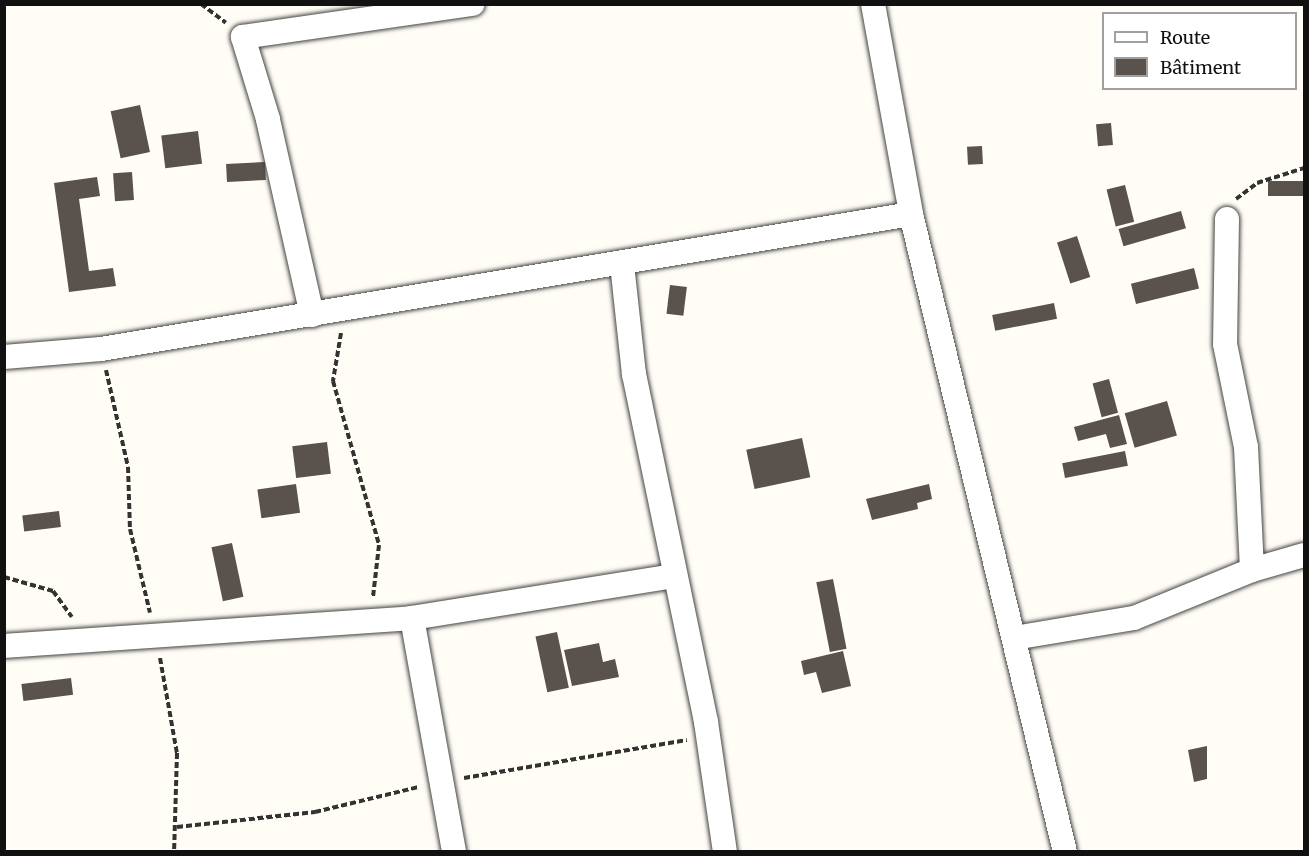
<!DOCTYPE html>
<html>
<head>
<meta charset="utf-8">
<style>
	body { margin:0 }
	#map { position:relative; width:1309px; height:856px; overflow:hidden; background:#fffdf5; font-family:Merriweather,serif }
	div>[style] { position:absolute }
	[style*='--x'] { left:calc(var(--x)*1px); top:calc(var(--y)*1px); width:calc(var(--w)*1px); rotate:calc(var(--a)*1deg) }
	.building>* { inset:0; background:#5a524d; transform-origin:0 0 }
	.path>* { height:4px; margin-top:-2px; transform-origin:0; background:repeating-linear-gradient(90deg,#333 0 6px,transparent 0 9px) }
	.roads { filter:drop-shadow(0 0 2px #444) drop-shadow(0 0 2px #444) }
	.minor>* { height:24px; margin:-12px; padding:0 12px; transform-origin:12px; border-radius:12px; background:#fff }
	span { translate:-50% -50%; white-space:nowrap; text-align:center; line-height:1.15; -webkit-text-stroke:6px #fff; paint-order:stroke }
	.frame { position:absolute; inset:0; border:6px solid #111; pointer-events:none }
	.legend { position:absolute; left:1102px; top:12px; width:195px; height:78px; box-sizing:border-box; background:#fff; border:2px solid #a0a0a0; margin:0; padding:8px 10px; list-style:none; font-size:18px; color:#111 }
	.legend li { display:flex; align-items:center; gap:12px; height:30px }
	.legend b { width:30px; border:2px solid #a0a0a0 }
</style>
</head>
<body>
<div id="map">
	<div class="building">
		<i style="left:140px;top:105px;width:48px;height:30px;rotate:78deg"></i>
		<i style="left:1111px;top:123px;width:22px;height:15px;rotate:85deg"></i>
		<i style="left:198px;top:131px;width:33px;height:37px;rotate:83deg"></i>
		<i style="left:982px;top:146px;width:18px;height:15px;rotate:87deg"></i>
		<i style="left:265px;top:162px;width:18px;height:39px;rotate:87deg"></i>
		<i style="left:132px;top:172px;width:28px;height:19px;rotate:86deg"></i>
		<i style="clip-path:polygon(97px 177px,100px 196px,79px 199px,89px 271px,113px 268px,116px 286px,69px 292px,54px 183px)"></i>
		<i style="left:1304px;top:181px;width:15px;height:36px;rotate:90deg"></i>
		<i style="left:1125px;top:185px;width:38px;height:19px;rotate:76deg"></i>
		<i style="left:1181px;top:211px;width:18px;height:65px;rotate:74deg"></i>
		<i style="left:1077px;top:236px;width:43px;height:21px;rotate:72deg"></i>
		<i style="left:1194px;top:268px;width:21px;height:65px;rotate:76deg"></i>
		<i style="left:670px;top:285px;width:17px;height:29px;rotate:7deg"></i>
		<i style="left:1054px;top:303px;width:16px;height:63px;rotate:79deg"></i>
		<i style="left:1109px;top:379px;width:35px;height:17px;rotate:75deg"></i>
		<i style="left:1167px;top:401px;width:36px;height:44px;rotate:74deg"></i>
		<i style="clip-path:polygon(1119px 415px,1127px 444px,1110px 448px,1106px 434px,1078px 441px,1074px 427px)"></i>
		<i style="left:802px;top:438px;width:40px;height:57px;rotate:78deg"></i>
		<i style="left:327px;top:442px;width:32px;height:35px;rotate:83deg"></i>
		<i style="left:1125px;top:451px;width:15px;height:64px;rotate:79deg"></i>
		<i style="left:296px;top:484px;width:29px;height:39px;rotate:82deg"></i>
		<i style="clip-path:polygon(929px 484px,932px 499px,917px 503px,918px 509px,872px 520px,866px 499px)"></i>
		<i style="left:59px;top:511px;width:16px;height:37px;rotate:83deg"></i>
		<i style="left:232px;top:543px;width:55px;height:21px;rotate:78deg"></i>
		<i style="left:833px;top:579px;width:71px;height:17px;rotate:79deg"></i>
		<i style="left:557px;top:632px;width:57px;height:22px;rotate:78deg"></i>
		<i style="clip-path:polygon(599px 643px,603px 662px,615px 659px,619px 677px,572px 686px,564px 650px)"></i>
		<i style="clip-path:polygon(843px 651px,851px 686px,822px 693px,816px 672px,804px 675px,801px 661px)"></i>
		<i style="left:71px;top:678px;width:17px;height:50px;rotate:83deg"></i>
		<i style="clip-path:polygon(1207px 746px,1207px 779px,1194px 782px,1188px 750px)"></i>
	</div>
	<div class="path">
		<i style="--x:201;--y:4;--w:31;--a:37"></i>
		<i style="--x:1236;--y:199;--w:26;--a:-37"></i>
		<i style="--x:1257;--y:183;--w:49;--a:-17.7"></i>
		<i style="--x:341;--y:333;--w:49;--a:99.5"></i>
		<i style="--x:333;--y:381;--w:170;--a:74.3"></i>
		<i style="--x:379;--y:545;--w:52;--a:96.6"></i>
		<i style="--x:106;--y:370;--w:99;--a:77.2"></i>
		<i style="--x:128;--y:467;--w:62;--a:88.2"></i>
		<i style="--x:130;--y:529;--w:86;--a:76.6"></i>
		<i style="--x:4;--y:577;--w:51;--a:15.9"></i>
		<i style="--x:53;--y:591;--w:32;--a:54"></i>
		<i style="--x:160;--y:658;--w:97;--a:79.9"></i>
		<i style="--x:177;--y:753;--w:99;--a:91.7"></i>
		<i style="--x:464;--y:778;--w:226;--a:-9.7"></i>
		<i style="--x:177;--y:827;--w:139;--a:-6.2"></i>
		<i style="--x:315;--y:812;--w:106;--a:-13.6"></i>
	</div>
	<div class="roads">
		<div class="minor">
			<i style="--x:873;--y:4;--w:213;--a:79.7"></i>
			<i style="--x:911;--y:214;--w:656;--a:76.43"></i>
			<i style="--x:1227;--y:219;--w:125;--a:90.9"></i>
			<i style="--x:1225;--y:344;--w:105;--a:78.5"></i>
			<i style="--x:1246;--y:447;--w:123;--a:87.2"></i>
			<i style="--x:622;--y:264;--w:111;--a:83.8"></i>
			<i style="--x:634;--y:374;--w:355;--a:78.3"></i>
			<i style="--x:706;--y:722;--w:131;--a:81.7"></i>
			<i style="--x:312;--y:315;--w:201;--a:-102.7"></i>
			<i style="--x:268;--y:119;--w:86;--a:-107"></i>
			<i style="--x:243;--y:37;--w:232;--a:-8.2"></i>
			<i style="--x:4;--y:357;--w:97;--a:-4.7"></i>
			<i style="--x:101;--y:349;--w:821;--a:-9.46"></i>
			<i style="--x:412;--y:618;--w:238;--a:79.8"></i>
			<i style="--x:1014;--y:638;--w:122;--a:-9.5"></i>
			<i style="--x:1134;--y:618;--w:127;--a:-22.1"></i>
			<i style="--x:1252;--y:570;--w:54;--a:-16.1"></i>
			<i style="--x:4;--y:646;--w:409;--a:-3.9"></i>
			<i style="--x:412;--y:618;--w:265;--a:-9.1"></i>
		</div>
	</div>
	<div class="frame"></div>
	<ul class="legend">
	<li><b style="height:8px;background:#fff"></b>Route</li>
	<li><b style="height:16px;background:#5a524d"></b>Bâtiment</li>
	</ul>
</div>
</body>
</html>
